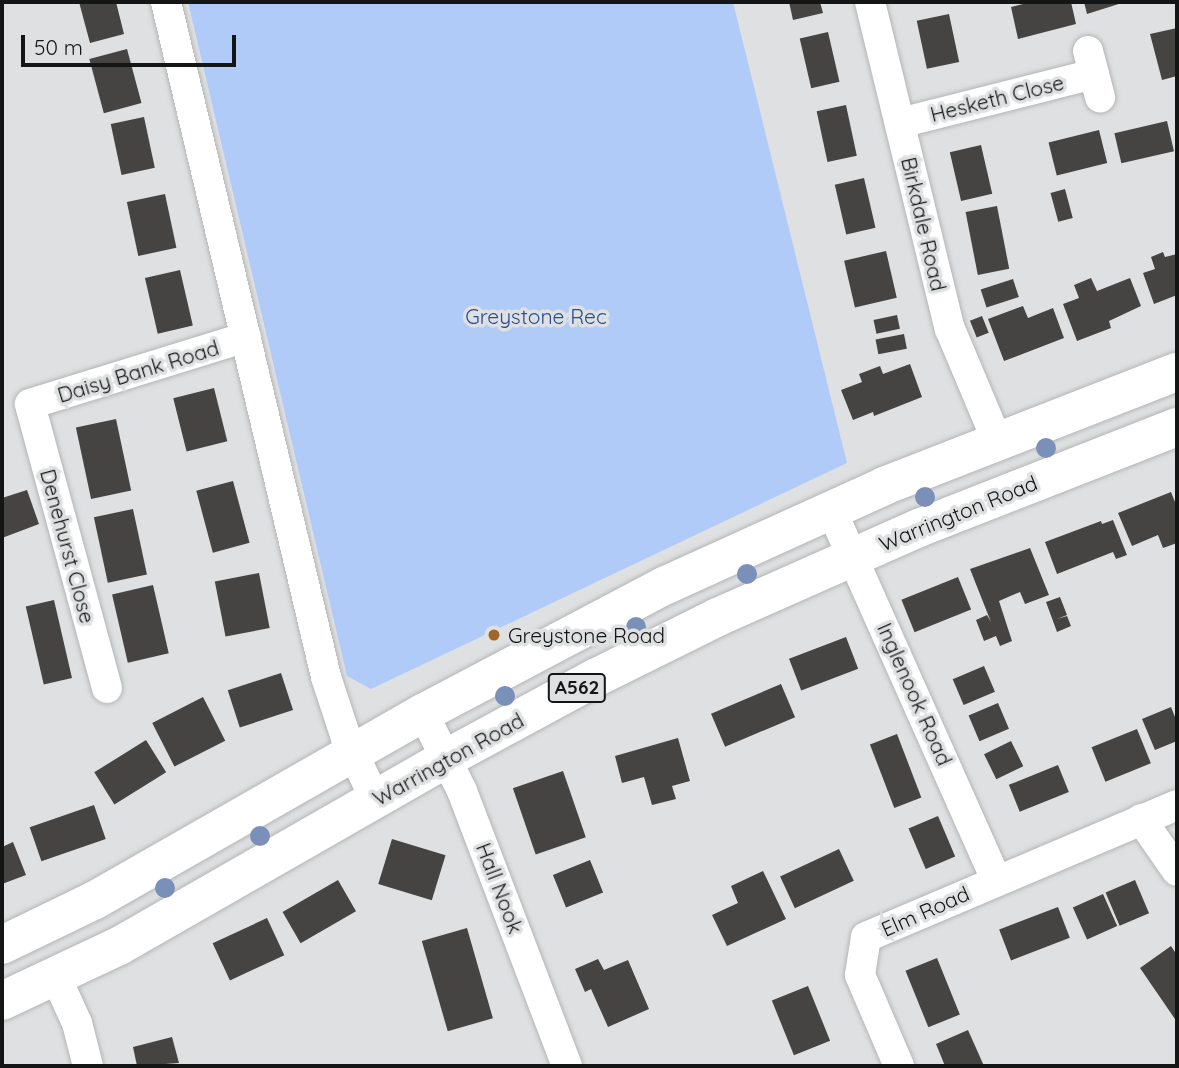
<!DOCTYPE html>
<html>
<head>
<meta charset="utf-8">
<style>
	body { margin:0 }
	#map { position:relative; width:1179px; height:1068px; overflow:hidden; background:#dfe0e1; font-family:Quicksand,sans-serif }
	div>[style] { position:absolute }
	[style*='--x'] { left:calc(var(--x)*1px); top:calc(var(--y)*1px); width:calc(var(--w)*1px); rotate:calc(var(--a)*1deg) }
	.green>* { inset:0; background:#b1cbf9 }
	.building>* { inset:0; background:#454443; transform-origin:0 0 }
	.roads { filter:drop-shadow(0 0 2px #b4b5b6) drop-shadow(0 0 2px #b4b5b6) }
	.minor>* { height:30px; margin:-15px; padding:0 15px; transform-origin:15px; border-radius:15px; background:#fff }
	.major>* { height:38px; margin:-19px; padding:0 19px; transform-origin:19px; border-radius:19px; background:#fff }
	.trees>* { width:20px; height:20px; margin:-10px; border-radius:50%; background:#7a90b9 }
	.dots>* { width:19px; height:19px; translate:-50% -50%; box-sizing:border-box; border:4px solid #dfe0e1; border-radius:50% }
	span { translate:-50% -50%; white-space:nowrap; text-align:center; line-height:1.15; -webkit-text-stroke:7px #dfe0e1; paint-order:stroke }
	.shield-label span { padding:2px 5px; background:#dfe0e1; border:2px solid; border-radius:5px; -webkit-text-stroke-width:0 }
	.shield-label { font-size:19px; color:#141515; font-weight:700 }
	.street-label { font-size:21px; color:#141515 }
	.park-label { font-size:21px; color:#284e99 }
	.poi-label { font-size:21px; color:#141515 }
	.left { translate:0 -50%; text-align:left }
	.frame { position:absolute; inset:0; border:4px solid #141515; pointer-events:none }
	.scale { position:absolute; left:21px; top:35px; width:215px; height:32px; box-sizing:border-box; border:4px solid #141515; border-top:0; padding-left:9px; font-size:21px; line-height:24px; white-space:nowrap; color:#141515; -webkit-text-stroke:5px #dfe0e1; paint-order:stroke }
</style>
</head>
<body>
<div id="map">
	<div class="green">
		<i style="clip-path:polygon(188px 2px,733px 2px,847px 463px,371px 689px,347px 676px)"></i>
	</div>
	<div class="building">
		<i style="clip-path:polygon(79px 2px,116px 2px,124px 34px,90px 43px)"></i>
		<i style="clip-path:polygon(789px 2px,820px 2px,823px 13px,793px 20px)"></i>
		<i style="clip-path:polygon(1031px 2px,1071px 2px,1076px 24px,1018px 39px,1011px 7px)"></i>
		<i style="clip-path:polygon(1084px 2px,1125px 2px,1087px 14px)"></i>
		<i style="left:949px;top:14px;width:49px;height:33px;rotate:78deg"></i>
		<i style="clip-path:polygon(1177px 28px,1177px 76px,1162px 80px,1150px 34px)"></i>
		<i style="left:828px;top:32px;width:51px;height:29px;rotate:77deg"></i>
		<i style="left:127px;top:49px;width:56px;height:39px;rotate:75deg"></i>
		<i style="left:846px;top:105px;width:52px;height:30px;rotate:78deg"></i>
		<i style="left:144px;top:117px;width:52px;height:34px;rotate:78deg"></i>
		<i style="left:1167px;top:121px;width:31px;height:54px;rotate:77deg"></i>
		<i style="left:1099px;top:130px;width:34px;height:52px;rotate:76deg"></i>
		<i style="left:981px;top:145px;width:50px;height:32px;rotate:77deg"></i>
		<i style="left:864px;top:178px;width:51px;height:30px;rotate:77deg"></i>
		<i style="left:1065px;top:189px;width:30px;height:15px;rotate:75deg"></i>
		<i style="left:165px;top:194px;width:55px;height:39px;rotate:78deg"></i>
		<i style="left:997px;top:206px;width:64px;height:32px;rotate:79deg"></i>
		<i style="left:886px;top:251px;width:48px;height:43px;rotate:77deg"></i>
		<i style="clip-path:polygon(1163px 252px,1165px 257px,1177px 254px,1177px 295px,1154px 304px,1143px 273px,1155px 269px,1151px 257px)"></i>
		<i style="left:180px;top:270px;width:57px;height:36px;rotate:77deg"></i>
		<i style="clip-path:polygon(1091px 278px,1097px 291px,1130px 278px,1141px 306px,1109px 321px,1111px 328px,1077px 341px,1063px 304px,1079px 298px,1074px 285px)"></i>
		<i style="left:1013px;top:279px;width:19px;height:34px;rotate:72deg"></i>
		<i style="clip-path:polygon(1023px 306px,1028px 318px,1053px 308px,1064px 338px,1004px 361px,988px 319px)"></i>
		<i style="left:897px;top:315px;width:14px;height:24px;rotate:78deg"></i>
		<i style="left:982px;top:316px;width:18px;height:13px;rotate:68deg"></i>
		<i style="left:904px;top:334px;width:15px;height:29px;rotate:79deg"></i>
		<i style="clip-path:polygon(910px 364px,922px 397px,874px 416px,873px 412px,853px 420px,841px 390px,862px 382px,859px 374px,880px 366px,883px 374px)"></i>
		<i style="left:214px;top:388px;width:55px;height:42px;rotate:76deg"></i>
		<i style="left:116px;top:419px;width:73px;height:41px;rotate:78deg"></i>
		<i style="left:233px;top:481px;width:64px;height:38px;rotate:75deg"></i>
		<i style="clip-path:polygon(27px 490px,39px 524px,2px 538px,2px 498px)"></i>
		<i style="clip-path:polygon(1171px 492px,1177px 507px,1177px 543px,1163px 548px,1158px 535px,1132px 546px,1118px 513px)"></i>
		<i style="left:133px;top:509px;width:67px;height:40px;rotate:78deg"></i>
		<i style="clip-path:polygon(1113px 520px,1127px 555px,1116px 559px,1113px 552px,1057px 574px,1045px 542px,1101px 521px,1102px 524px)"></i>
		<i style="clip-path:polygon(1030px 548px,1049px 595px,1025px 604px,1020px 592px,999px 601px,1012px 641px,1000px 646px,996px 636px,984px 641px,976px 620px,987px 615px,991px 622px,970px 569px)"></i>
		<i style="left:259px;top:573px;width:56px;height:45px;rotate:79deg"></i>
		<i style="left:958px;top:577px;width:35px;height:61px;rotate:68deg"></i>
		<i style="left:153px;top:585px;width:70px;height:42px;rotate:77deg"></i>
		<i style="clip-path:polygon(1060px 597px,1067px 615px,1057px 619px,1067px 616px,1071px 626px,1057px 632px,1046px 602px)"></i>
		<i style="left:54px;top:600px;width:80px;height:29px;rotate:77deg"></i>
		<i style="left:846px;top:637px;width:34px;height:61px;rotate:69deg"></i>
		<i style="left:984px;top:666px;width:28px;height:34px;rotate:67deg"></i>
		<i style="left:281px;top:673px;width:39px;height:56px;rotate:72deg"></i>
		<i style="left:781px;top:684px;width:36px;height:76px;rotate:67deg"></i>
		<i style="left:203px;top:697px;width:49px;height:57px;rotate:63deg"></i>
		<i style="left:998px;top:703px;width:28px;height:32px;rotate:67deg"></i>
		<i style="clip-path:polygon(1171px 707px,1177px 722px,1177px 741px,1155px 750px,1142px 719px)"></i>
		<i style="left:1137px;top:729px;width:37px;height:49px;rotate:68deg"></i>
		<i style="left:897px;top:734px;width:68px;height:29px;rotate:69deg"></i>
		<i style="clip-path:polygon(678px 738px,690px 781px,672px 786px,676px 799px,652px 805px,644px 777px,622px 783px,615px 756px)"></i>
		<i style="left:146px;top:740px;width:38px;height:61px;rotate:58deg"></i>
		<i style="left:1011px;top:741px;width:28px;height:30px;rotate:64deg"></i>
		<i style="left:1058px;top:765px;width:29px;height:53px;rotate:68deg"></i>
		<i style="left:563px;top:771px;width:70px;height:53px;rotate:71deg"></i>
		<i style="left:94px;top:805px;width:36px;height:68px;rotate:71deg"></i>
		<i style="left:938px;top:816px;width:44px;height:32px;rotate:67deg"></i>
		<i style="left:392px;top:839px;width:56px;height:47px;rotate:17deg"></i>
		<i style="clip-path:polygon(13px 842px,26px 875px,2px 884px,2px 847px)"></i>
		<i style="left:839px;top:849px;width:35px;height:65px;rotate:65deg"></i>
		<i style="left:590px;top:860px;width:35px;height:40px;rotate:68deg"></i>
		<i style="clip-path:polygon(763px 871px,786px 919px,727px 946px,712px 915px,738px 903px,731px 886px)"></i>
		<i style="left:338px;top:880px;width:36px;height:64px;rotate:60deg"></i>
		<i style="left:1135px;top:880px;width:36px;height:32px;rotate:67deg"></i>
		<i style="left:1103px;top:894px;width:35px;height:33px;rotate:66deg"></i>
		<i style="left:1058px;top:907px;width:33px;height:63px;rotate:69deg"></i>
		<i style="left:267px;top:918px;width:41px;height:60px;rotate:65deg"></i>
		<i style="left:467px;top:928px;width:94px;height:47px;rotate:74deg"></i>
		<i style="clip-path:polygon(1171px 946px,1177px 955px,1177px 1022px,1140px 968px)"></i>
		<i style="left:937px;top:958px;width:61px;height:34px;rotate:68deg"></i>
		<i style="clip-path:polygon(598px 959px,604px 970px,628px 960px,649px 1009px,608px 1027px,591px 989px,585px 992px,575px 969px)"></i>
		<i style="left:808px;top:986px;width:59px;height:39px;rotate:68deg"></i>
		<i style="clip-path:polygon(968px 1030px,984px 1066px,945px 1066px,936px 1044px)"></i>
		<i style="clip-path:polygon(172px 1037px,179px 1063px,137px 1066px,133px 1047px)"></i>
	</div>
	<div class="roads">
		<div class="minor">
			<i style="--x:166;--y:2;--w:694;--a:76.66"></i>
			<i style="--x:326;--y:677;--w:64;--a:71.8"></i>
			<i style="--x:346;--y:738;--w:68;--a:64.6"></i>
			<i style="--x:870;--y:2;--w:337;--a:76.3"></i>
			<i style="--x:950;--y:329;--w:121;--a:67.2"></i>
			<i style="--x:1088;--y:51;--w:48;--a:75.4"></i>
			<i style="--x:900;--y:123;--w:200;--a:-14.2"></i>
			<i style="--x:831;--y:509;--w:405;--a:66"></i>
			<i style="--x:107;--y:688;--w:294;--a:-105.2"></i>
			<i style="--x:30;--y:404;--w:226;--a:-17.2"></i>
			<i style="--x:423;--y:713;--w:87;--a:63.4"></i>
			<i style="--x:462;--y:791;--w:294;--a:69.1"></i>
			<i style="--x:1141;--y:819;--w:63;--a:55.3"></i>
			<i style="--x:56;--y:977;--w:51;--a:65.5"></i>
			<i style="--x:77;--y:1023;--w:44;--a:75.7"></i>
			<i style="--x:899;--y:1066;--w:99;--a:-113.2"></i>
			<i style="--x:860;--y:975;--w:38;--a:-81"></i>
			<i style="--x:866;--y:937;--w:338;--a:-23"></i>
		</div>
		<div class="major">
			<i style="--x:2;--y:945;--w:103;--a:-25.8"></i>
			<i style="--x:95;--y:900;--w:378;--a:-29.7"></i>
			<i style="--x:423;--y:713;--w:272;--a:-27.8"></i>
			<i style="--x:664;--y:586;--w:242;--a:-24.4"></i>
			<i style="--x:884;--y:486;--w:314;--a:-21.3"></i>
			<i style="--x:2;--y:1001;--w:129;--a:-25.2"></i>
			<i style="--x:119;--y:946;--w:378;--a:-29.8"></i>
			<i style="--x:447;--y:758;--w:168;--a:-28.4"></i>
			<i style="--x:595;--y:678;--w:137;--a:-26.4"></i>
			<i style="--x:718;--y:617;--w:220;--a:-23.9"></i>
			<i style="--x:919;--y:528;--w:277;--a:-21.4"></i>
		</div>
	</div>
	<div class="trees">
		<i style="left:1046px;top:448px"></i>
		<i style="left:925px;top:497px"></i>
		<i style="left:747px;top:574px"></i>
		<i style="left:636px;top:627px"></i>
		<i style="left:505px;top:696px"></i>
		<i style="left:260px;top:836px"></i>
		<i style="left:165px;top:888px"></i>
	</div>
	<div class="dots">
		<i style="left:494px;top:635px;background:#a16726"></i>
	</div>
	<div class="shield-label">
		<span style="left:577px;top:688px">A562</span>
	</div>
	<div class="street-label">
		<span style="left:997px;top:98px;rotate:-14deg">Hesketh Close</span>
		<span style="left:924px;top:224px;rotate:77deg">Birkdale Road</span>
		<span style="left:138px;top:371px;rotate:-17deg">Daisy Bank Road</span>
		<span style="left:958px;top:513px;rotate:-22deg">Warrington Road</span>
		<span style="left:68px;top:546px;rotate:75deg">Denehurst Close</span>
		<span style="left:915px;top:694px;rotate:66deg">Inglenook Road</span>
		<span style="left:448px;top:759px;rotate:-29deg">Warrington Road</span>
		<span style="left:500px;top:888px;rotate:69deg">Hall Nook</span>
		<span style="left:925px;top:911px;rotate:-24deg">Elm Road</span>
	</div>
	<div class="park-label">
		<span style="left:536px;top:316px">Greystone Rec</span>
	</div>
	<div class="poi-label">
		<span class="left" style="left:508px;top:635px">Greystone Road</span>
	</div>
	<div class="frame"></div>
	<div class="scale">50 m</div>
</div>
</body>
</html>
